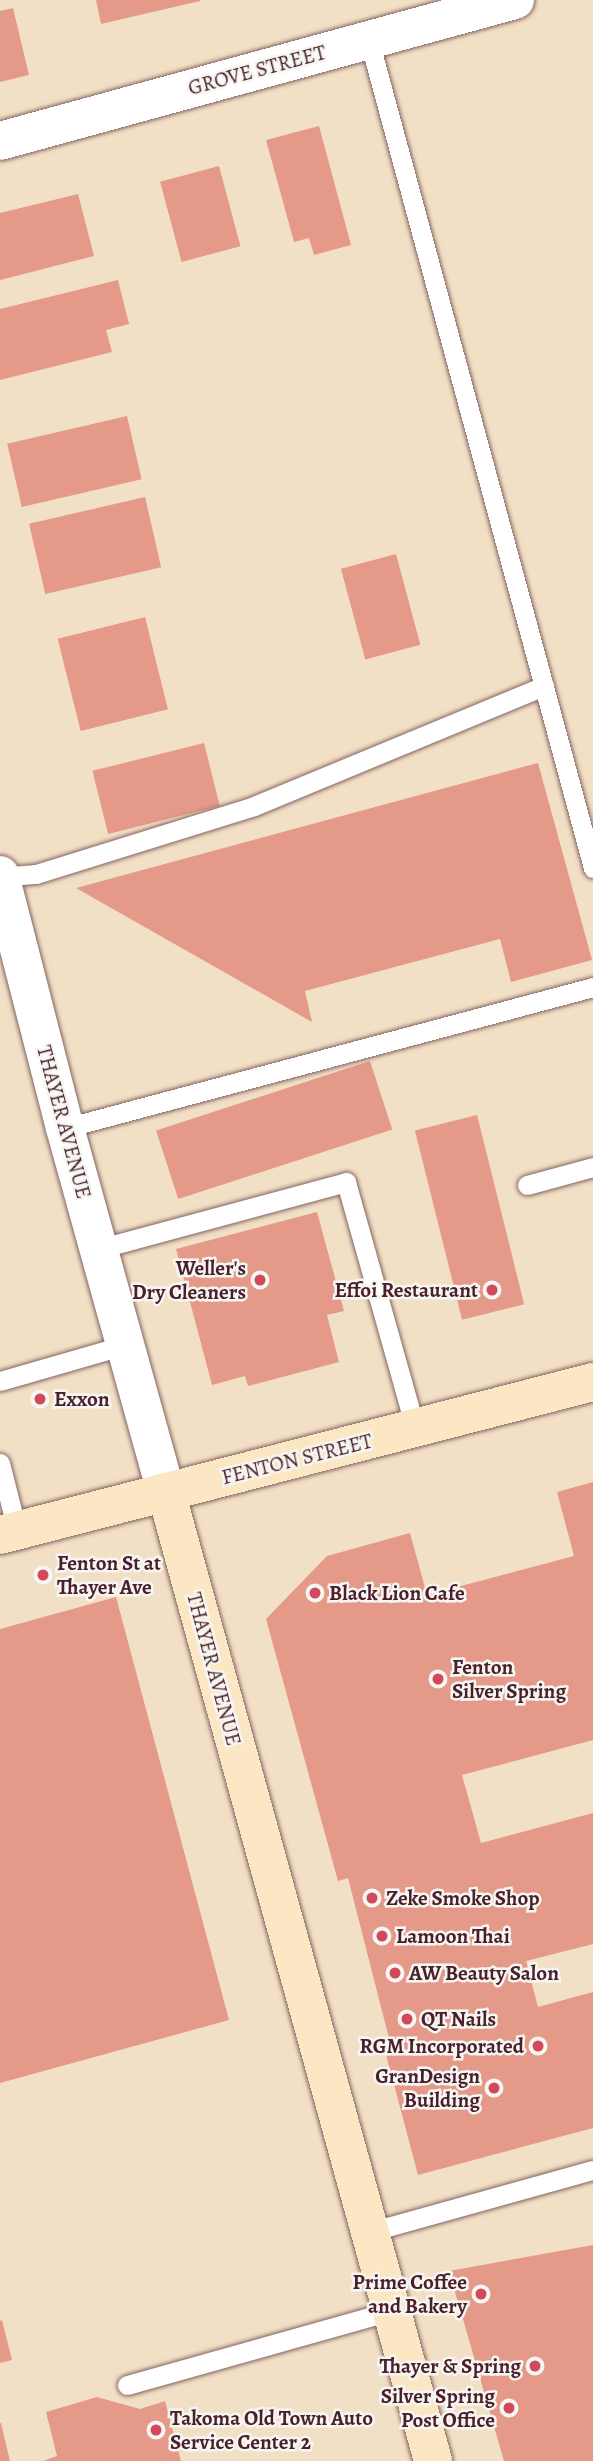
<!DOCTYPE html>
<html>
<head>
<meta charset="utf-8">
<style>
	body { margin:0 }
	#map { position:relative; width:593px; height:2461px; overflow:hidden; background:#f2e0c6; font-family:Alegreya,serif }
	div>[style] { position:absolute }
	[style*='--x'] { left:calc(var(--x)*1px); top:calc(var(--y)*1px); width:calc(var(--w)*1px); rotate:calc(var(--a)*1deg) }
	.building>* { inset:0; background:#e49989; transform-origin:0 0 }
	.roads { filter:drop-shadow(0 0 2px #856361) drop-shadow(0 0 2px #856361) }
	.lane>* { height:19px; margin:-9.5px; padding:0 9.5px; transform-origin:9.5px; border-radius:9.5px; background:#fff }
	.street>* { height:38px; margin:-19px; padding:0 19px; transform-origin:19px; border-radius:19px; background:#fff }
	.secondary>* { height:38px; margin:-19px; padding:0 19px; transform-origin:19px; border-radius:19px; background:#fbe7c3 }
	.dots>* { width:19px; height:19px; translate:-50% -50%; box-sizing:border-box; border:4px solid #f6f6f2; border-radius:50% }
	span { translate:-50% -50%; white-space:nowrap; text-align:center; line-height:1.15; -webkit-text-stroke:5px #f6f6f2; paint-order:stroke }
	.street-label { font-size:21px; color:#4a1f2b }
	.poi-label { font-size:21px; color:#4a1f2b; font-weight:700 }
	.right { translate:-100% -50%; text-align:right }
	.left { translate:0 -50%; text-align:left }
</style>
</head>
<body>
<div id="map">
	<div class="building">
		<i style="clip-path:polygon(96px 0,200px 0,200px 1px,101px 24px)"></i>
		<i style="clip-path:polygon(13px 8px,29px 75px,0 82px,0 11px)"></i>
		<i style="clip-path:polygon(319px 126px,351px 245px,314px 255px,309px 238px,294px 242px,266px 140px)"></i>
		<i style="left:219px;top:166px;width:83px;height:61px;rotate:75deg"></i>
		<i style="clip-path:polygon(78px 194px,94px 256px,0 280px,0 213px)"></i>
		<i style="clip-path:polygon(118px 280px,129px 324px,106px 330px,112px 352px,0 380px,0 309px)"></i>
		<i style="left:127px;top:416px;width:65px;height:123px;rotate:77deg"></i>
		<i style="left:145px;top:497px;width:72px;height:119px;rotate:77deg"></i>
		<i style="left:396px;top:554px;width:94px;height:57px;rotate:75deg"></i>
		<i style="left:145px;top:617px;width:95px;height:90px;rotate:76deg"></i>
		<i style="left:204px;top:743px;width:65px;height:115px;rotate:76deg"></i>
		<i style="clip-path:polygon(538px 763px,592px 960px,511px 982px,500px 939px,305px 991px,312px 1022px,76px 888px)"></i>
		<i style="left:370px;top:1061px;width:72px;height:225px;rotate:72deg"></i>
		<i style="left:477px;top:1115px;width:195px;height:64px;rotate:76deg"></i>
		<i style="clip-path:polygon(317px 1212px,344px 1311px,327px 1315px,339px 1362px,248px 1386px,245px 1376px,212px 1385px,176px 1249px)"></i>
		<i style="clip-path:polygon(593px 1482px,593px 1740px,462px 1775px,481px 1843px,593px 1813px,593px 1944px,526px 1961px,538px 2007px,593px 1992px,593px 2128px,418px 2175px,384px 2047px,391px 2046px,348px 1878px,338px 1881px,266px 1619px,327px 1556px,410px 1533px,427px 1595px,574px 1556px,557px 1492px)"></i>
		<i style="clip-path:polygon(116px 1597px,229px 2020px,0 2083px,0 1629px)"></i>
		<i style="clip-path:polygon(593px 2245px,593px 2461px,504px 2461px,449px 2271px)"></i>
		<i style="clip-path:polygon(2px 2320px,12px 2360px,0 2363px,0 2321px)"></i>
		<i style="clip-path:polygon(97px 2397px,140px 2409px,165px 2401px,181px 2461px,43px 2461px,57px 2456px,46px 2412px)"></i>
		<i style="clip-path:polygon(0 2423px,1px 2423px,10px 2461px,0 2461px)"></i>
	</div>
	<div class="roads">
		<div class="lane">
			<i style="--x:369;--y:40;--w:858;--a:74.86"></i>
			<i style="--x:0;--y:877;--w:36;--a:-5"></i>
			<i style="--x:36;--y:874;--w:228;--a:-17.3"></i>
			<i style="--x:254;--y:806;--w:314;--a:-22.5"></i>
			<i style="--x:65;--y:1128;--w:547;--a:-14.95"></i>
			<i style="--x:527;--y:1185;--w:68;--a:-15.3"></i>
			<i style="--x:98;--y:1249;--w:257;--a:-15.1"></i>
			<i style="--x:346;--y:1182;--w:255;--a:74.3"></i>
			<i style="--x:0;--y:1381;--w:130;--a:-16.1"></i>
			<i style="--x:0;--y:1463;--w:69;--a:75.8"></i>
			<i style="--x:369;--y:2232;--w:232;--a:-15.5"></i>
			<i style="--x:127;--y:2385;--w:274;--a:-15.7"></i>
		</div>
		<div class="street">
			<i style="--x:0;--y:141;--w:534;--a:-15.31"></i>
			<i style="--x:0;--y:875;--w:261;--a:75.6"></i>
			<i style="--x:65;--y:1128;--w:378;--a:74.5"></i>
		</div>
		<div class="secondary">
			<i style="--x:166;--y:1492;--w:1005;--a:74.59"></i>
			<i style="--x:0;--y:1535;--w:612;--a:-14.47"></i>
		</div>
	</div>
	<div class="dots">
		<i style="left:260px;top:1280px;background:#d1495b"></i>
		<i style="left:492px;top:1290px;background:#d1495b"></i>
		<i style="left:40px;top:1399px;background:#d1495b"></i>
		<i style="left:43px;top:1575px;background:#d1495b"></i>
		<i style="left:315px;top:1593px;background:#d1495b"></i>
		<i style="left:438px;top:1679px;background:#d1495b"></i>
		<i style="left:372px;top:1898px;background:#d1495b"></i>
		<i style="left:382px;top:1936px;background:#d1495b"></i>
		<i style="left:395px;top:1973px;background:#d1495b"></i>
		<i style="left:407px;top:2019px;background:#d1495b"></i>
		<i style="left:538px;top:2046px;background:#d1495b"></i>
		<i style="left:494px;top:2088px;background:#d1495b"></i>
		<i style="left:481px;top:2294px;background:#d1495b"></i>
		<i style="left:535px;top:2366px;background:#d1495b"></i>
		<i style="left:509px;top:2408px;background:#d1495b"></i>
		<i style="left:156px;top:2430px;background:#d1495b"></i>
	</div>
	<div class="street-label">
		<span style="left:257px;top:70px;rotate:-15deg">GROVE STREET</span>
		<span style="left:64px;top:1122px;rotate:75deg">THAYER AVENUE</span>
		<span style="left:297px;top:1459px;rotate:-14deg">FENTON STREET</span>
		<span style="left:214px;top:1669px;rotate:75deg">THAYER AVENUE</span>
	</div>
	<div class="poi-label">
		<span class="right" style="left:246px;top:1280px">Weller's<br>Dry Cleaners</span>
		<span class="right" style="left:478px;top:1290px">Effoi Restaurant</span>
		<span class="left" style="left:54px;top:1399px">Exxon</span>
		<span class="left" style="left:57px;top:1575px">Fenton St at<br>Thayer Ave</span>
		<span class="left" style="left:329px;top:1593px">Black Lion Cafe</span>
		<span class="left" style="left:452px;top:1679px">Fenton<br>Silver Spring</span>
		<span class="left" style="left:386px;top:1898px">Zeke Smoke Shop</span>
		<span class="left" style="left:396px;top:1936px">Lamoon Thai</span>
		<span class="left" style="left:409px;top:1973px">AW Beauty Salon</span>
		<span class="left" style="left:421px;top:2019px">QT Nails</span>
		<span class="right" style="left:524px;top:2046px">RGM Incorporated</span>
		<span class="right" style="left:480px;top:2088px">GranDesign<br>Building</span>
		<span class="right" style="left:467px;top:2294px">Prime Coffee<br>and Bakery</span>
		<span class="right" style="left:521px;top:2366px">Thayer &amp; Spring</span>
		<span class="right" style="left:495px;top:2408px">Silver Spring<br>Post Office</span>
		<span class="left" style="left:170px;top:2430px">Takoma Old Town Auto<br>Service Center 2</span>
	</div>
</div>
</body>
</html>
